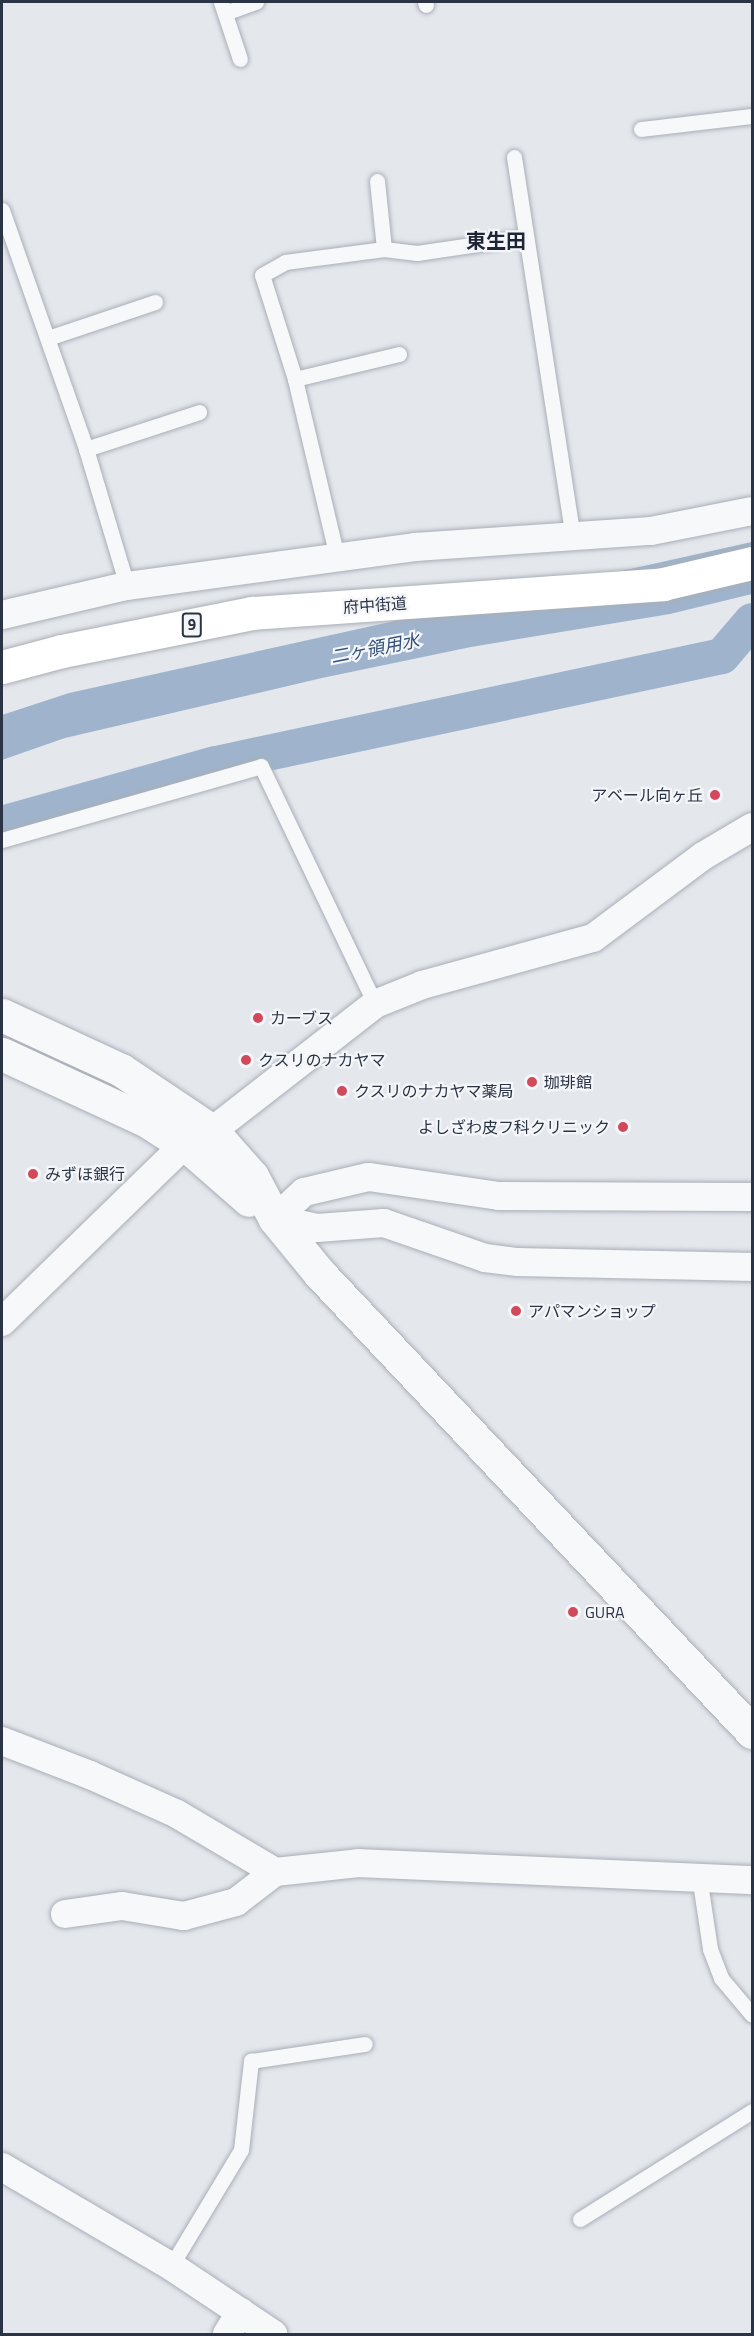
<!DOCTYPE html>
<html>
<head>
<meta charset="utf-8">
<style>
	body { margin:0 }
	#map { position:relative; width:754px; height:2336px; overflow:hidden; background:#e4e7ec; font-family:"Titillium Web","Noto Sans JP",sans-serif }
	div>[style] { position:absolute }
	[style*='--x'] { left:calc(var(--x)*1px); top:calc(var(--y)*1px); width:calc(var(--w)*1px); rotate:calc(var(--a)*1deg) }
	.water>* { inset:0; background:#9fb4cc }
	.canal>* { height:36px; margin:-18px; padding:0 18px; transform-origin:18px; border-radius:18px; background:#9fb4cc }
	.roads { filter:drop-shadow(0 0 2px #a9aeb7) drop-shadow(0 0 2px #a9aeb7) }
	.service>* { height:15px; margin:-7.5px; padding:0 7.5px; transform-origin:7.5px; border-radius:7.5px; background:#f7f8fa }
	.minor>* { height:28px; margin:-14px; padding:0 14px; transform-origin:14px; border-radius:14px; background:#f7f8fa }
	.tertiary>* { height:33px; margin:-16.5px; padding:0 16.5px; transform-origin:16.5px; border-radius:16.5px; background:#f7f8fa }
	.primary>* { height:33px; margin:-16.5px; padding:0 16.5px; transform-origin:16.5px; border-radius:16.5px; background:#fff }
	.dots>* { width:16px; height:16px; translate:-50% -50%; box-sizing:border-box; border:3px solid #f4f6f9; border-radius:50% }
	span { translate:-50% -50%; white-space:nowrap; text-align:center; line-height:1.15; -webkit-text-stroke:4.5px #f4f6f9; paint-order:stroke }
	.shield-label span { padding:2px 4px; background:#f4f6f9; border:2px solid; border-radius:4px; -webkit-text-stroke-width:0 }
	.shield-label { font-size:15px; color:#2b3445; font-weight:700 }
	.street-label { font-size:16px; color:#2b3445 }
	.poi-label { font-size:16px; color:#2b3445 }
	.right { translate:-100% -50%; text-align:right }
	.left { translate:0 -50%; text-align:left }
	.water-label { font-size:18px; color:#34527a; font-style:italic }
	.quarter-label { font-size:20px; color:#1d2536; font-weight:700 }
	.frame { position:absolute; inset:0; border:3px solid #2b3445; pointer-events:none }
</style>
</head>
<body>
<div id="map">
	<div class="water">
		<i style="clip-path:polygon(752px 542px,752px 594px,670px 614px,471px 647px,322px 678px,65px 738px,2px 760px,2px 715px,69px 693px)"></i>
	</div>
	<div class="canal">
		<i style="--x:2;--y:824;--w:222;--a:-15.7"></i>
		<i style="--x:216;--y:764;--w:517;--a:-12.05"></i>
		<i style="--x:722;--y:656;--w:46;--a:-49.4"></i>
	</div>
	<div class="roads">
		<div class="service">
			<i style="--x:221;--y:2;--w:60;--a:71.6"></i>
			<i style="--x:425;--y:2;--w:3;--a:72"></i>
			<i style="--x:225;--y:13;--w:33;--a:-20"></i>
			<i style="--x:641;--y:129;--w:112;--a:-6.7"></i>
			<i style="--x:514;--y:157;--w:384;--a:81.2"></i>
			<i style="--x:377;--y:181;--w:68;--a:84.1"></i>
			<i style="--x:2;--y:210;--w:253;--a:70.6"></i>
			<i style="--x:86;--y:449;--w:143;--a:73.3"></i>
			<i style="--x:48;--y:338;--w:113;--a:-18.6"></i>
			<i style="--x:295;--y:379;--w:107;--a:-13.5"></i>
			<i style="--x:86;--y:449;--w:119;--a:-18.1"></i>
			<i style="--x:337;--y:557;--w:183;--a:-103.3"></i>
			<i style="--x:295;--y:379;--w:109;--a:-107.6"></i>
			<i style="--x:262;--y:275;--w:26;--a:-29"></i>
			<i style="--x:285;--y:262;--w:100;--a:-7.5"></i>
			<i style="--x:384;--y:249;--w:33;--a:7"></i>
			<i style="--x:417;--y:253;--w:110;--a:-8.4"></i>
			<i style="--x:2;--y:840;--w:269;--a:-15.9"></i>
			<i style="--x:261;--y:766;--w:264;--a:64.4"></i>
			<i style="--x:699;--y:1876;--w:74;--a:81.4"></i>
			<i style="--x:710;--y:1949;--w:31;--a:69"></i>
			<i style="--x:721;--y:1978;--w:48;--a:50"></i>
			<i style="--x:580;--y:2219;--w:203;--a:-32.1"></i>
			<i style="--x:171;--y:2266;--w:135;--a:-58.9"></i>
			<i style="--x:241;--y:2150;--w:90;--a:-83.6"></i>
			<i style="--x:251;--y:2061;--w:115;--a:-8.5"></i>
		</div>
		<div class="minor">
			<i style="--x:2;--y:615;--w:128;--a:-13.1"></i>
			<i style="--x:127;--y:586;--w:291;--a:-7.7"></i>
			<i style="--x:415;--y:547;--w:237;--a:-3.9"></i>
			<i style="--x:651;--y:531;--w:103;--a:-11.2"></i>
			<i style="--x:212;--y:1131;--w:207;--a:-37.9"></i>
			<i style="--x:375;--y:1004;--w:51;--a:-22"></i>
			<i style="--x:422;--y:985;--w:177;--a:-15.4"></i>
			<i style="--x:593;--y:938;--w:137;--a:-36.7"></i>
			<i style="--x:703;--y:856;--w:57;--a:-30.6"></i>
			<i style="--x:752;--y:1197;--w:253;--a:-179.8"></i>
			<i style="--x:499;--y:1196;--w:132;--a:-171.7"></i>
			<i style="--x:368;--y:1177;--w:66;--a:166.8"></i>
			<i style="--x:304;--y:1192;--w:40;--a:137"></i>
			<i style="--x:275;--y:1219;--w:43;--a:12.1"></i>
			<i style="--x:317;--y:1228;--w:67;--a:-4.3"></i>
			<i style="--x:384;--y:1223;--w:107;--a:19.1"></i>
			<i style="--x:485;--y:1258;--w:33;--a:7"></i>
			<i style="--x:518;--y:1262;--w:234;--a:1.2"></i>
			<i style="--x:2;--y:1322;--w:254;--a:-44.2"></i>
			<i style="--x:2;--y:1741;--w:94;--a:21.1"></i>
			<i style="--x:90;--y:1775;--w:95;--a:24.1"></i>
			<i style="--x:177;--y:1814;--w:114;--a:30.6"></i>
			<i style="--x:65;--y:1914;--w:58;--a:-8"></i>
			<i style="--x:122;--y:1906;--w:63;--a:9.2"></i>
			<i style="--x:184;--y:1916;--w:54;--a:-15.1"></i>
			<i style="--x:236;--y:1902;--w:49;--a:-37.6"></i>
			<i style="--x:275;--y:1872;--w:84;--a:-6.1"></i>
			<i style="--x:359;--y:1863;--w:393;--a:2.5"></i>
			<i style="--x:2;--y:2167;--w:196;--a:30.4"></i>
			<i style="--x:171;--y:2266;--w:123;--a:33.7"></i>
			<i style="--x:227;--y:2334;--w:26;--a:-58"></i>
		</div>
		<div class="tertiary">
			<i style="--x:2;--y:1015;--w:131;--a:24.8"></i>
			<i style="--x:121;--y:1070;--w:110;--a:33.8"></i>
			<i style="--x:212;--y:1131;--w:60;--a:48.4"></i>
			<i style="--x:252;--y:1176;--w:49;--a:61.9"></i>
			<i style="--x:275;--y:1219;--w:71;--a:50.7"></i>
			<i style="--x:320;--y:1274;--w:630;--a:46.67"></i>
			<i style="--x:2;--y:1054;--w:160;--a:24.8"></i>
			<i style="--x:147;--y:1121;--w:55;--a:33.1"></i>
			<i style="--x:193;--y:1151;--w:74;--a:41.2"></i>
		</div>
		<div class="primary">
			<i style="--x:2;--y:667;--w:62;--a:-14.9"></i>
			<i style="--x:62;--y:651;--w:194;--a:-11.3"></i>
			<i style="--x:252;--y:613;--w:412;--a:-4"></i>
			<i style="--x:663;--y:584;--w:91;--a:-13.3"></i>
		</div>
	</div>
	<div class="dots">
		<i style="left:715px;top:795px;background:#d1495b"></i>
		<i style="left:258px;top:1018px;background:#d1495b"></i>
		<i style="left:246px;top:1060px;background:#d1495b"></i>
		<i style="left:532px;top:1082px;background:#d1495b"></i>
		<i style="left:342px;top:1091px;background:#d1495b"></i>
		<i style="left:623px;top:1127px;background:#d1495b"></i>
		<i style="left:33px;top:1174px;background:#d1495b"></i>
		<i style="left:516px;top:1311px;background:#d1495b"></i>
		<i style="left:573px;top:1612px;background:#d1495b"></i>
	</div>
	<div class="shield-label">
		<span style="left:192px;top:625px">9</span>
	</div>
	<div class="street-label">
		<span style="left:375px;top:605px;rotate:-4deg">府中街道</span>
	</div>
	<div class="poi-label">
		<span class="right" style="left:703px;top:795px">アベール向ヶ丘</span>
		<span class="left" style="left:270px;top:1018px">カーブス</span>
		<span class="left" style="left:258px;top:1060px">クスリのナカヤマ</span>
		<span class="left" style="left:544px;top:1082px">珈琲館</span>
		<span class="left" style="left:354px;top:1091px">クスリのナカヤマ薬局</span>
		<span class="right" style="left:610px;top:1127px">よしざわ皮フ科クリニック</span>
		<span class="left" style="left:45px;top:1174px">みずほ銀行</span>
		<span class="left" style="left:528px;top:1311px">アパマンショップ</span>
		<span class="left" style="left:585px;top:1612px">GURA</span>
	</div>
	<div class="water-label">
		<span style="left:375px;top:649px;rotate:-11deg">二ヶ領用水</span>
	</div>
	<div class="quarter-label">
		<span style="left:496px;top:240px">東生田</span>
	</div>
	<div class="frame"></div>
</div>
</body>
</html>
